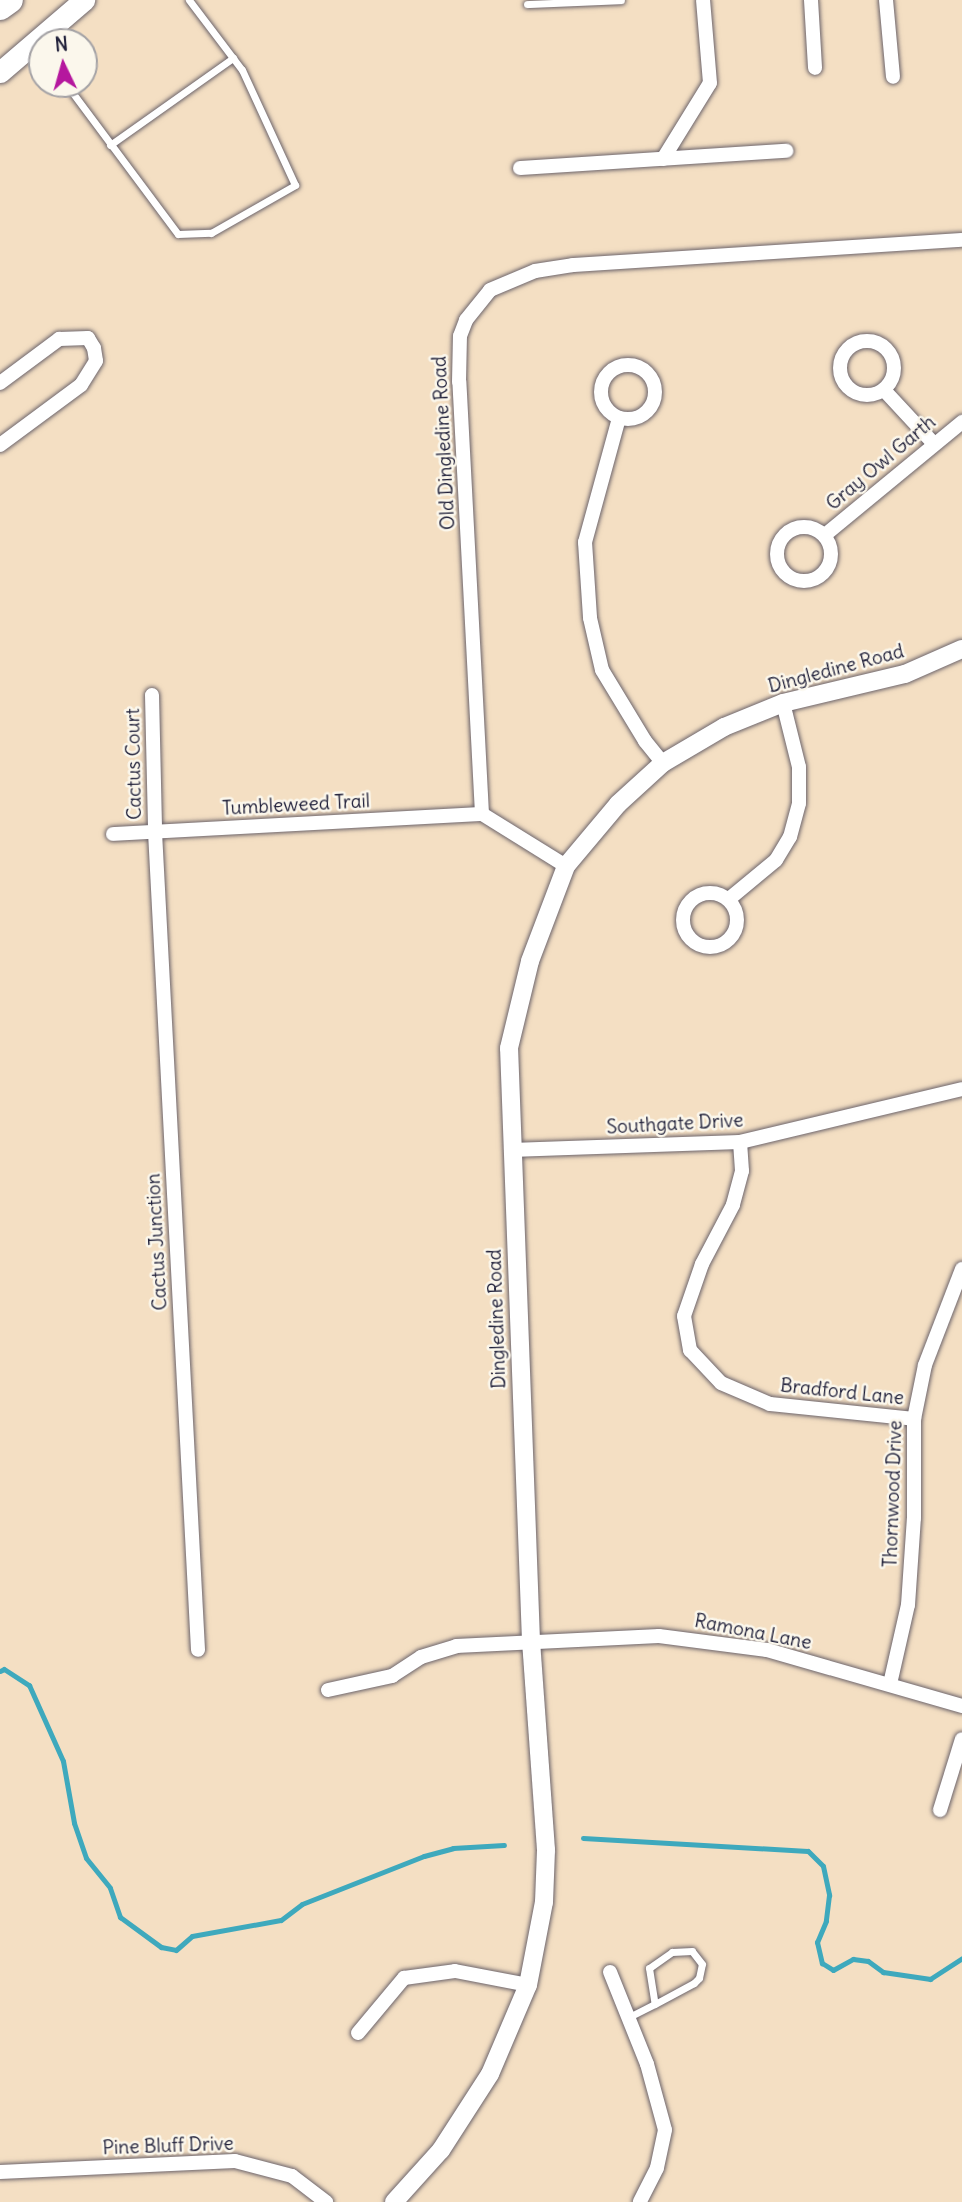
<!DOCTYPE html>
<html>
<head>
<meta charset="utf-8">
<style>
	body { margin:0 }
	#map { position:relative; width:962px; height:2202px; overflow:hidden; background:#f4dfc3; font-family:Delius,sans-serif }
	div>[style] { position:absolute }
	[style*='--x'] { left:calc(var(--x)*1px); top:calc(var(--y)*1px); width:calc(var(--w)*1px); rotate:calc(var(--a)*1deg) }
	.stream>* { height:5px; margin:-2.5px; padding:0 2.5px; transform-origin:2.5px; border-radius:2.5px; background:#3ea9bd }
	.roads { filter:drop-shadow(0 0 2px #6c646b) drop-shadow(0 0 2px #6c646b) }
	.service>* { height:7px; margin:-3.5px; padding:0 3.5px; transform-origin:3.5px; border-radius:3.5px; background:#fff }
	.minor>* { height:14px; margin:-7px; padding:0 7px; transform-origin:7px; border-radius:7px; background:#fff }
	.minor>.ring { margin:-7px; padding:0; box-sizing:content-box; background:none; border:14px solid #fff; border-radius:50% }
	.tertiary>* { height:18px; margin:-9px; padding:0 9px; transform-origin:9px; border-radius:9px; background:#fff }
	.secondary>* { height:21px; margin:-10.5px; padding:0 10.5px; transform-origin:10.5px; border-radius:10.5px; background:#fff }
	.motorway>* { height:26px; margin:-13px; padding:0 13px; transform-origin:13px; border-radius:13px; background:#fff }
	span { translate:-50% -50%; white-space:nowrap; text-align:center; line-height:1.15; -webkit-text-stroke:5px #fbf7ec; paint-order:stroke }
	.street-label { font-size:19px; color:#22223b }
	.north { position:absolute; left:28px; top:28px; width:70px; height:70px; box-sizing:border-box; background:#fbf7ec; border:2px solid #a4a2a5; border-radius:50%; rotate:355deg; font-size:19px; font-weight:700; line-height:28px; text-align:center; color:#22223b }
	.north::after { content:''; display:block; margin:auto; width:24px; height:32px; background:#b5179e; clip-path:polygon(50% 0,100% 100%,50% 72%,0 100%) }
</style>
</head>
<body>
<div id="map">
	<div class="stream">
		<i style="--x:0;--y:1671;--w:4;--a:-27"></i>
		<i style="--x:4;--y:1669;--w:30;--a:33"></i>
		<i style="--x:29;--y:1685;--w:83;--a:65.9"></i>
		<i style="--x:63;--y:1761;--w:63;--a:79.9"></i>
		<i style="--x:74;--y:1823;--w:37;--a:71"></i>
		<i style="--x:86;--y:1858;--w:38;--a:51"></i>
		<i style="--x:110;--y:1888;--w:31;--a:71"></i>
		<i style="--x:120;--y:1917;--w:51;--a:36.2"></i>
		<i style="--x:161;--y:1947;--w:15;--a:11"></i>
		<i style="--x:176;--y:1950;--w:21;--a:-41"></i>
		<i style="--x:192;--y:1936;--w:90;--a:-10.2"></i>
		<i style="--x:281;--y:1920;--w:26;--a:-37"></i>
		<i style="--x:302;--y:1904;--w:131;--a:-21.5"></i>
		<i style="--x:424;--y:1856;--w:30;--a:-15"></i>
		<i style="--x:453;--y:1848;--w:51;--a:-3.4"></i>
		<i style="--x:583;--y:1838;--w:225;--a:3.3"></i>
		<i style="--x:808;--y:1851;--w:21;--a:45"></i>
		<i style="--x:823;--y:1866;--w:30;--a:78"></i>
		<i style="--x:829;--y:1895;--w:26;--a:97"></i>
		<i style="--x:826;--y:1921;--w:23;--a:113"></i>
		<i style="--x:817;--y:1942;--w:22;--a:77"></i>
		<i style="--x:822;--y:1963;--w:13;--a:32"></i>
		<i style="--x:833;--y:1970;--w:23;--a:-29"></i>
		<i style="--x:853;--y:1959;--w:15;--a:8"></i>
		<i style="--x:868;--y:1961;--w:19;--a:36"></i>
		<i style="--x:883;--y:1972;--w:48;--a:8.5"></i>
		<i style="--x:930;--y:1979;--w:38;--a:-33"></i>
	</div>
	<div class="roads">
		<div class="service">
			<i style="--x:527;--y:4;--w:94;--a:-2.4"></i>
			<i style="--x:66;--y:84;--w:187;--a:53.3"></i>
			<i style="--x:178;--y:234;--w:33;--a:-2"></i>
			<i style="--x:211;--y:233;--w:97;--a:-29.7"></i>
			<i style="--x:295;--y:185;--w:127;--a:-114.7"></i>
			<i style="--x:242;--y:70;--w:88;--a:-127.1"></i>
			<i style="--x:110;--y:145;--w:151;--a:-35.3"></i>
			<i style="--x:629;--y:2017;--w:29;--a:-27"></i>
			<i style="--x:655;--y:2004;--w:44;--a:-28.3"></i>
			<i style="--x:694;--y:1983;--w:7;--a:-45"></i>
			<i style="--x:699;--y:1978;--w:14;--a:-78"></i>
			<i style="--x:702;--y:1964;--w:16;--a:-128"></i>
			<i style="--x:692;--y:1951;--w:20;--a:177"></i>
			<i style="--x:672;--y:1952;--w:28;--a:145"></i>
			<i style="--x:649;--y:1968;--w:36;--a:81"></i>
		</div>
		<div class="minor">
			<i style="--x:811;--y:0;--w:68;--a:86.6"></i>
			<i style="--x:886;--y:0;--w:77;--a:84.8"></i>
			<i style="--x:663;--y:159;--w:89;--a:-58.3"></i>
			<i style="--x:710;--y:83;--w:83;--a:-94.8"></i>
			<i style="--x:520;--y:168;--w:267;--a:-3.7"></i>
			<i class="ring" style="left:840px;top:341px;width:40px;height:40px"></i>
			<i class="ring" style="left:601px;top:365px;width:40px;height:40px"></i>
			<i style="--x:0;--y:383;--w:74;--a:-36.7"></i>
			<i style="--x:59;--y:339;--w:29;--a:-2"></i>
			<i style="--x:88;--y:338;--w:12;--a:59"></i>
			<i style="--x:94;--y:348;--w:13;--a:81"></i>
			<i style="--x:96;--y:361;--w:28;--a:122"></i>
			<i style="--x:81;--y:385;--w:101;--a:143.5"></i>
			<i style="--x:884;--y:390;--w:72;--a:47.2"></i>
			<i style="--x:619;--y:418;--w:129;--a:105.3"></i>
			<i style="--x:585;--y:542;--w:76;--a:86.2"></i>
			<i style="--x:590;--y:618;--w:53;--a:77"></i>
			<i style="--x:602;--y:670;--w:83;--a:58.8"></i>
			<i style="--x:645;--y:741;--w:28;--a:51"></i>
			<i class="ring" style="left:777px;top:527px;width:40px;height:40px"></i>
			<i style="--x:825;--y:535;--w:178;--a:-39.5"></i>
			<i style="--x:152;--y:695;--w:137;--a:88.7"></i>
			<i style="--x:155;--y:832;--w:819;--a:86.99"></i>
			<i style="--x:113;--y:834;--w:370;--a:-3.1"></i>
			<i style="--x:566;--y:866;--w:99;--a:-148.2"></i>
			<i style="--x:482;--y:814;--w:433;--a:-93"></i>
			<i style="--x:459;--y:382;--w:46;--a:-88.8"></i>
			<i style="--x:460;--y:336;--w:17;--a:-69"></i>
			<i style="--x:466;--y:320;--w:38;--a:-51"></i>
			<i style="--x:490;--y:290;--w:49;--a:-22.9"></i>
			<i style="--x:535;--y:271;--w:38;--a:-9"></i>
			<i style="--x:573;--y:265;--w:390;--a:-3.7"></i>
			<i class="ring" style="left:683px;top:893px;width:40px;height:40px"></i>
			<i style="--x:729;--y:899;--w:61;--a:-39.7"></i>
			<i style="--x:776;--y:860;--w:27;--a:-59"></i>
			<i style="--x:790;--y:837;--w:35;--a:-75"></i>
			<i style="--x:799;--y:803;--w:36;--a:-90"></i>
			<i style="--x:799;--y:767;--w:66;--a:-104"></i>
			<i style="--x:740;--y:1142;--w:29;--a:86"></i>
			<i style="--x:742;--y:1171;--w:35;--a:105"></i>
			<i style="--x:733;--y:1205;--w:67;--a:117.7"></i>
			<i style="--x:702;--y:1264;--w:55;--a:109.1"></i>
			<i style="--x:684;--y:1316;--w:35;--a:80"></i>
			<i style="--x:690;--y:1350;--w:45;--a:46.8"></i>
			<i style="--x:721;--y:1383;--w:53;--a:23.2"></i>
			<i style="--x:770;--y:1404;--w:145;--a:5.9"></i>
			<i style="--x:511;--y:1150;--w:229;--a:-2"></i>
			<i style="--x:740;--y:1142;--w:228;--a:-13.4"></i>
			<i style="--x:890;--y:1684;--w:81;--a:-77.2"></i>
			<i style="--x:908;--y:1605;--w:87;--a:-86.1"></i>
			<i style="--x:914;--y:1518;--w:99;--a:-90"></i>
			<i style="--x:914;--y:1419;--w:55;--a:-78.5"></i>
			<i style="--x:925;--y:1365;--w:103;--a:-68.9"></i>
			<i style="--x:328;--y:1690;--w:66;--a:-12.3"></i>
			<i style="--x:392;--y:1676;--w:35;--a:-33"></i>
			<i style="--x:421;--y:1657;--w:37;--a:-17"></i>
			<i style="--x:456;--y:1646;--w:203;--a:-2.8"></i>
			<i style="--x:659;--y:1636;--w:109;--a:7.4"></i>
			<i style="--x:767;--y:1650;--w:203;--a:16"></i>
			<i style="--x:940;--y:1810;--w:74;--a:-72.8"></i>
			<i style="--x:610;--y:1972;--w:99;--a:68.1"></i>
			<i style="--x:647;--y:2064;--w:68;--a:74.7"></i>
			<i style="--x:665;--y:2130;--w:39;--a:102"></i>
			<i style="--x:657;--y:2168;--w:38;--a:117"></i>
			<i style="--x:358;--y:2033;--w:72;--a:-50.1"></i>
			<i style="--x:404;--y:1978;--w:51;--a:-7.8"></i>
			<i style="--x:455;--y:1971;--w:74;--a:10.9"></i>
			<i style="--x:0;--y:2172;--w:235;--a:-2.7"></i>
			<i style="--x:235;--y:2161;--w:59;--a:14.7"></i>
			<i style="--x:292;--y:2176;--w:43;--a:37.4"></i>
		</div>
		<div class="tertiary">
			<i style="--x:394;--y:2202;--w:70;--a:-47.9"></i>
			<i style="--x:441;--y:2150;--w:90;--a:-57.2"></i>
			<i style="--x:490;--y:2074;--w:97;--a:-66.9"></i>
			<i style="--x:528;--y:1985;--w:85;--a:-79.1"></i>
			<i style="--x:544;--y:1902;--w:52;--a:-87.8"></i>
			<i style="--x:546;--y:1850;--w:210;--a:-94.1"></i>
			<i style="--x:531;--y:1641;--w:593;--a:-92.12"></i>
			<i style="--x:509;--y:1048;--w:89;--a:-76.4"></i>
			<i style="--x:530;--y:961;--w:102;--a:-69.2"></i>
			<i style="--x:566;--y:866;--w:81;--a:-50"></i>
			<i style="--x:618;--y:804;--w:61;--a:-42.3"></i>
			<i style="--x:663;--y:763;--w:71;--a:-30.5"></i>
			<i style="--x:724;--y:727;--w:64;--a:-22.1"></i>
			<i style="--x:783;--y:703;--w:125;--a:-13.4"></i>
			<i style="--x:905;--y:674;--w:62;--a:-23.7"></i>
		</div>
		<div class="secondary">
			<i style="--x:0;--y:72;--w:111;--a:-40.6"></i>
		</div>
		<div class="motorway">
			<i style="--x:0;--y:7;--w:12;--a:-35"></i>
		</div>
	</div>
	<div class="street-label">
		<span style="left:444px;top:443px;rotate:-93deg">Old Dingledine Road</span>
		<span style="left:881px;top:463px;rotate:-40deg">Gray Owl Garth</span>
		<span style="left:836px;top:669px;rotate:-15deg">Dingledine Road</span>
		<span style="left:134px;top:764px;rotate:-91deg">Cactus Court</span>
		<span style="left:296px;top:805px;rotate:-3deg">Tumbleweed Trail</span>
		<span style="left:675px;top:1124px;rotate:-3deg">Southgate Drive</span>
		<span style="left:157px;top:1242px;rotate:-93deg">Cactus Junction</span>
		<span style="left:497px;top:1319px;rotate:-92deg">Dingledine Road</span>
		<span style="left:842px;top:1392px;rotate:6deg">Bradford Lane</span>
		<span style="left:893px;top:1494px;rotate:-88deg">Thornwood Drive</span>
		<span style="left:753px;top:1632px;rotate:11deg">Ramona Lane</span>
		<span style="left:168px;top:2146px;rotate:-2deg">Pine Bluff Drive</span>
	</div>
	<div class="north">N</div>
</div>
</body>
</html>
